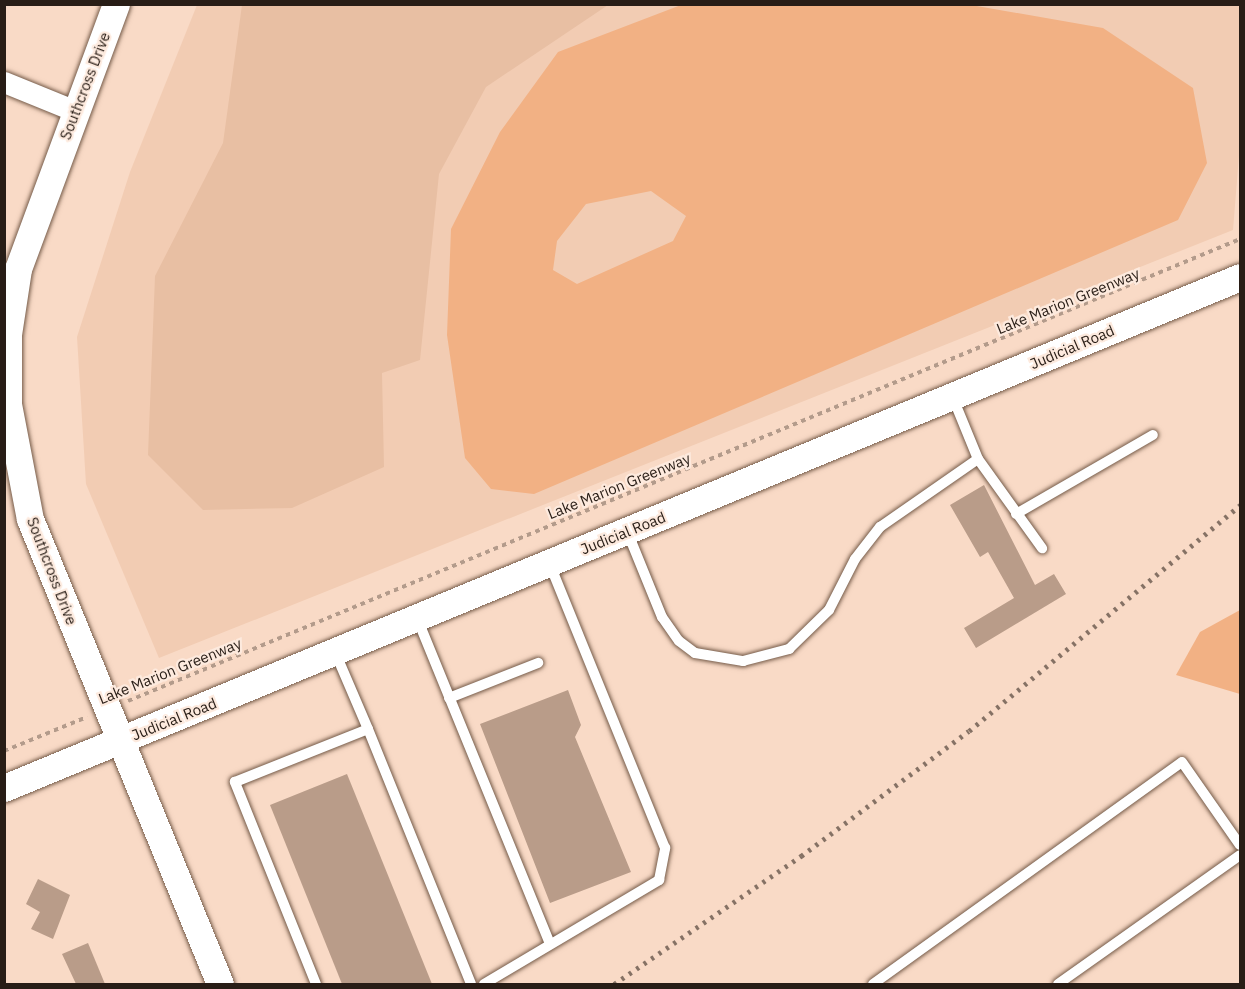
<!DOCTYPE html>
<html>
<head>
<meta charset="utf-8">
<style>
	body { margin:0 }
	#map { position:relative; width:1245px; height:989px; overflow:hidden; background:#f9dac6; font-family:"IBM Plex Sans",sans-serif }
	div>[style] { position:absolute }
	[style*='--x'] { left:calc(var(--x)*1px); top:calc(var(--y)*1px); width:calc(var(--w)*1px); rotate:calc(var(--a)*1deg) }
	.built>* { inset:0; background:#f2ccb3 }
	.green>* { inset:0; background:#e8bfa3 }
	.water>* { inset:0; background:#f2b184 }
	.building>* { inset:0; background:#b99c89 }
	.path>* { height:4px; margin-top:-2px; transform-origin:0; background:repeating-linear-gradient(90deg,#b39b8b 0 4.5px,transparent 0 9px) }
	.roads { filter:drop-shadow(0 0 2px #755b49) drop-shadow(0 0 2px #755b49) }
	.service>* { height:10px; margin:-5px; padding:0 5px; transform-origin:5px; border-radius:5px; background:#fff }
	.minor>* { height:21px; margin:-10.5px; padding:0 10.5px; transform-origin:10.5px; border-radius:10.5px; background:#fff }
	.tertiary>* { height:27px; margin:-13.5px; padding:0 13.5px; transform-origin:13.5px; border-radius:13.5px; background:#fff }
	.rail>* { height:4.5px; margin-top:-2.25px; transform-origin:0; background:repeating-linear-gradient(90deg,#857164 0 3px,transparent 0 9px) }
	span { translate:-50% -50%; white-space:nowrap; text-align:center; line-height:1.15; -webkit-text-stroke:4.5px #fdeade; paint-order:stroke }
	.street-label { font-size:15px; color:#281d16 }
	.frame { position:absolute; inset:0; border:6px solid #281d16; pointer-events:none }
</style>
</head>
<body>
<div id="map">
	<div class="built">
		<i style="clip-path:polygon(197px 5px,1240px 5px,1240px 143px,1233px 230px,159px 658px,86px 484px,77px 337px,130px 172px)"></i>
	</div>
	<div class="green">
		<i style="clip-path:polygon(242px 5px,608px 5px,486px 87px,439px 174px,420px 360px,382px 373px,384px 467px,292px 508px,203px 510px,148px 455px,155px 276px,223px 143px)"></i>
	</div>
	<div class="water">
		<i style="clip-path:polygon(evenodd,681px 5px,971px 5px,1103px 28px,1193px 88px,1207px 163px,1178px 220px,534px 494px,491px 489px,465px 458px,447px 335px,451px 229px,500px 132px,558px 52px,681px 5px,651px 191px,686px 216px,673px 241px,577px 284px,553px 270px,557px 241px,586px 204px,651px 191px)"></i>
		<i style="clip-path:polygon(1240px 610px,1240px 694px,1176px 675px,1200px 632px)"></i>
	</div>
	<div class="building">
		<i style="clip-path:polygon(984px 485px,1035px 585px,1054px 574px,1066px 594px,976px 648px,964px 628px,1014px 598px,988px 552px,980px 557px,950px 505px)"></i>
		<i style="clip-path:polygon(568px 690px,581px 725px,575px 737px,631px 872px,550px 903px,480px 724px)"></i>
		<i style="clip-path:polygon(347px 774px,432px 984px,342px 984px,270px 805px)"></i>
		<i style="clip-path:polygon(38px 879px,70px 895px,53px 939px,31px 929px,40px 912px,26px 904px)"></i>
		<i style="clip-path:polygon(88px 943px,105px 984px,76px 984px,62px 954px)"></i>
	</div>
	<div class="path">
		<i style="--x:128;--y:701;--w:1204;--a:-22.56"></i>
		<i style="--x:4;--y:751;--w:90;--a:-22.3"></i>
	</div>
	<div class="roads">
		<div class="service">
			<i style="--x:978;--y:459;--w:110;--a:54.3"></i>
			<i style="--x:1016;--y:514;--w:158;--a:-30"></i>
			<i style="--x:627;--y:531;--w:93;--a:67.9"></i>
			<i style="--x:662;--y:617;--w:29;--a:55"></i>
			<i style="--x:679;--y:641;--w:20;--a:37"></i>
			<i style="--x:695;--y:653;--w:49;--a:9.5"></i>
			<i style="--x:743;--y:661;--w:48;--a:-14.6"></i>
			<i style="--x:789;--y:649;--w:56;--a:-44.3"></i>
			<i style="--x:829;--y:610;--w:57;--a:-63"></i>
			<i style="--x:855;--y:559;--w:41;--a:-52"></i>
			<i style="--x:880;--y:527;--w:119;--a:-34.8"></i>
			<i style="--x:978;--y:459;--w:66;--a:-112.3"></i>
			<i style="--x:417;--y:618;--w:352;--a:67.8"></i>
			<i style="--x:449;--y:698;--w:96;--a:-21.5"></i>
			<i style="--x:368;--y:729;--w:275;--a:68"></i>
			<i style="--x:316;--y:984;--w:218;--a:-111.9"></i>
			<i style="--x:235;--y:782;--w:143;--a:-21.7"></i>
			<i style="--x:368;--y:729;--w:84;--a:-113.2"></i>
			<i style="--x:484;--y:984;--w:204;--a:-30.7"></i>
			<i style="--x:659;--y:880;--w:33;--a:-79"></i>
			<i style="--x:665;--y:848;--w:308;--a:-112.1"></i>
			<i style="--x:873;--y:984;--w:380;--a:-35.7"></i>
			<i style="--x:1182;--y:762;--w:101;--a:55.1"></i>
			<i style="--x:1058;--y:984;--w:223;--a:-35.3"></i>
		</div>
		<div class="minor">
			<i style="--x:4;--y:82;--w:77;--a:22.2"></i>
		</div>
		<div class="tertiary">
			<i style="--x:116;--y:4;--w:283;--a:110.3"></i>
			<i style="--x:18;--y:269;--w:66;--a:98.7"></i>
			<i style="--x:8;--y:334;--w:70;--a:90"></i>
			<i style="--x:8;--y:404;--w:117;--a:79.2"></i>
			<i style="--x:30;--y:519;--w:502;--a:67.77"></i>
			<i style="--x:4;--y:788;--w:1337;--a:-22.46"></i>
		</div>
	</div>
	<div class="rail">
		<i style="--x:614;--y:984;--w:227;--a:-34.4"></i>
		<i style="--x:801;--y:856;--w:209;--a:-36.7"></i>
		<i style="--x:969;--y:731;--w:353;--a:-39.8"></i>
	</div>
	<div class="street-label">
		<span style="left:85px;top:86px;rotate:-69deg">Southcross Drive</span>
		<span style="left:1068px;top:301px;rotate:-22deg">Lake Marion Greenway</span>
		<span style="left:1072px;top:347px;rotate:-23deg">Judicial Road</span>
		<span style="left:619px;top:486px;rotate:-22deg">Lake Marion Greenway</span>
		<span style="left:623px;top:533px;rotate:-22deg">Judicial Road</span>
		<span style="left:52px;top:571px;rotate:69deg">Southcross Drive</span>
		<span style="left:170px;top:671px;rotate:-22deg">Lake Marion Greenway</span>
		<span style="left:174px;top:719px;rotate:-22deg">Judicial Road</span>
	</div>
	<div class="frame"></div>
</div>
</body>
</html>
